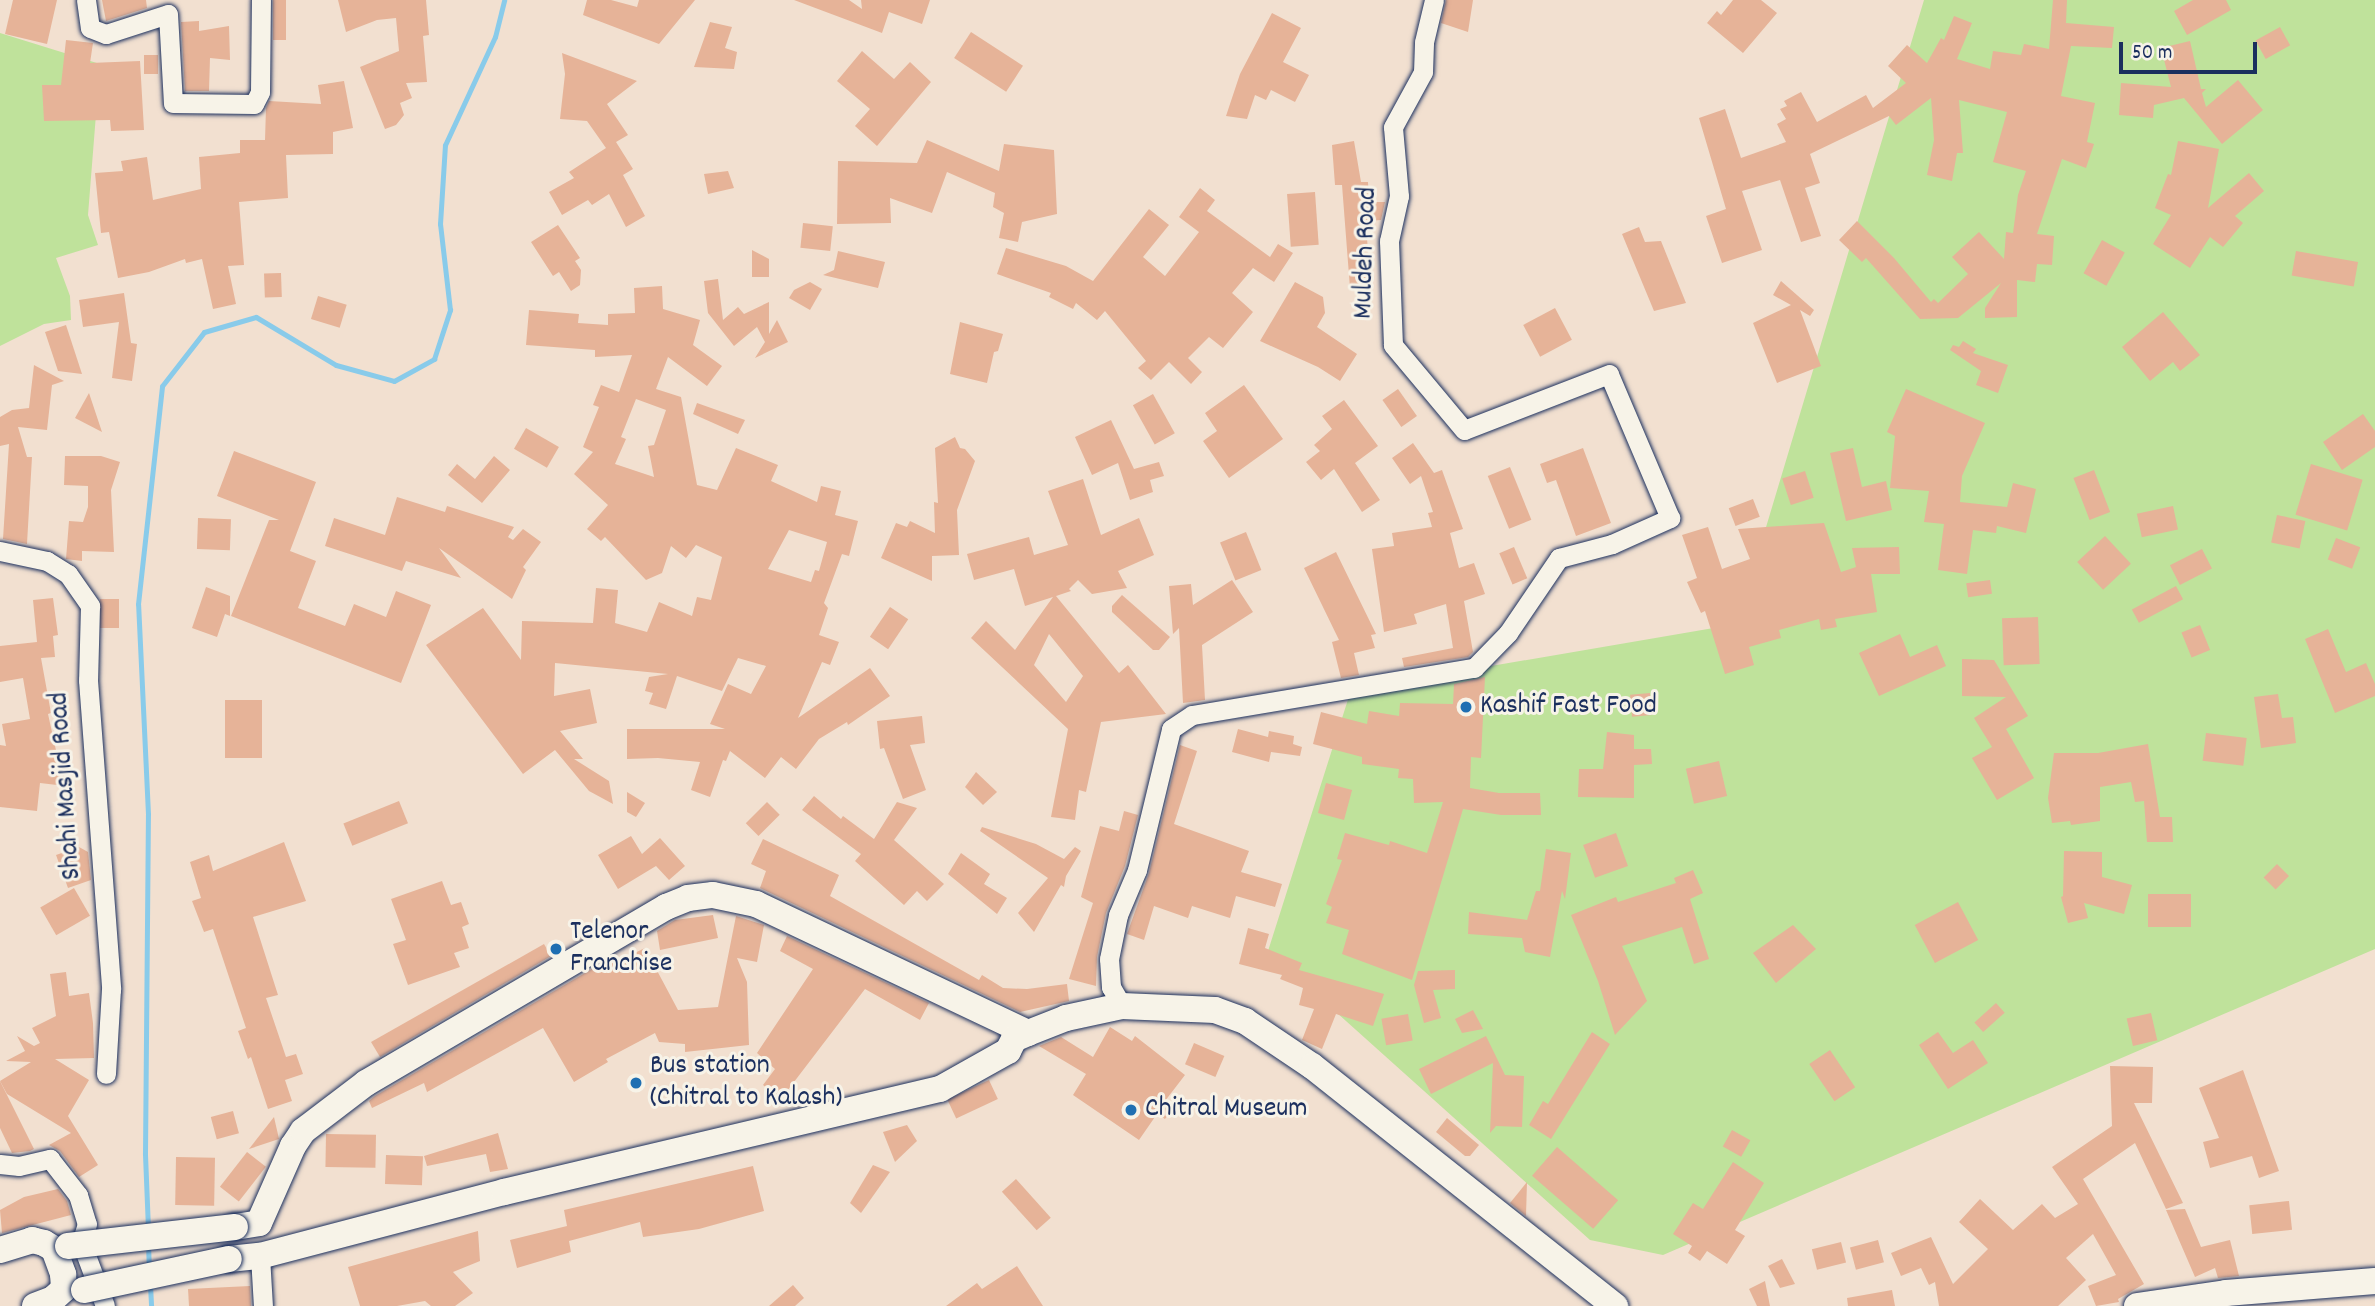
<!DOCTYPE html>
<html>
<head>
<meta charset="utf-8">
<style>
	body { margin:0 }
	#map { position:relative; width:2375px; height:1306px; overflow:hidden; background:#f2e0d0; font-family:Dekko,sans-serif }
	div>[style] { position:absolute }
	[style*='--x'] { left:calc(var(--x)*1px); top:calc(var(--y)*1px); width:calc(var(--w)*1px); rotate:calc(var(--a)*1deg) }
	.green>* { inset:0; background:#bfe29b }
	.stream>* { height:5px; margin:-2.5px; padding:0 2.5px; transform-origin:2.5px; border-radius:2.5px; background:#89cbea }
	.building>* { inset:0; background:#e6b398; transform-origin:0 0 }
	.roads { filter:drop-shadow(0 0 2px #1b2f5e) drop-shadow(0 0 2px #1b2f5e) }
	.street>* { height:19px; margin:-9.5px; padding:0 9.5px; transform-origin:9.5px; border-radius:9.5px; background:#f7f3e8 }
	.secondary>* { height:26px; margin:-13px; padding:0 13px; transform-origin:13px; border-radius:13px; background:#f7f3e8 }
	.bridges { filter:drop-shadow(0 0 2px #1b2f5e) drop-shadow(0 0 2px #1b2f5e) }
	.secondary-bridge>* { height:26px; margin:-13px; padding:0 13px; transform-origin:13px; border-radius:13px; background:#f7f3e8 }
	.dots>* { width:19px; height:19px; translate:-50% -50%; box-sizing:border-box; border:4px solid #f7f3e8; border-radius:50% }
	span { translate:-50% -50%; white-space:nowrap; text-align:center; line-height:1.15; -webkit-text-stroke:6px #f7f3e8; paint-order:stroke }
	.street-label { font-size:28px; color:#1b2f5e }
	.poi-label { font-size:28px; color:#1b2f5e }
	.left { translate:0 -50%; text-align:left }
	.scale { position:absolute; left:2119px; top:42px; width:138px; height:32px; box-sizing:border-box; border:4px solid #1b2f5e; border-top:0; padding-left:9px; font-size:21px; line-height:24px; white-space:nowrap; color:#1b2f5e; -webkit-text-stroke:5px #f7f3e8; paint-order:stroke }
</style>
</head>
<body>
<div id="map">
	<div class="green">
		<i style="clip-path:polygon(1924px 0,2375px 0,2375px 949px,1663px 1255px,1590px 1240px,1268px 951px,1351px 690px,1737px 624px)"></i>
		<i style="clip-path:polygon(0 33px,100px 64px,88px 215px,98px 245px,56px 258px,70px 296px,71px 320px,44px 324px,0 346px)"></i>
	</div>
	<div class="stream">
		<i style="--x:148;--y:1229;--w:76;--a:-92.3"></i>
		<i style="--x:145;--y:1153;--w:339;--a:-89.5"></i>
		<i style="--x:148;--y:814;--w:210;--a:-92.7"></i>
		<i style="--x:138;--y:604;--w:219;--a:-83.7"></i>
		<i style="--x:162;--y:386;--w:68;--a:-52.1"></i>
		<i style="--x:204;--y:332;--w:54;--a:-16.1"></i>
		<i style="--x:256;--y:317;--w:93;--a:31"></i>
		<i style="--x:336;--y:365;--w:60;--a:15.4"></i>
		<i style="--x:394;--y:381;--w:46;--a:-28.8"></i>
		<i style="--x:434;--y:359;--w:52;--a:-71.9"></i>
		<i style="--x:450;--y:310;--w:87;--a:-96.6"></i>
		<i style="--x:440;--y:224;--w:79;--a:-86.4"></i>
		<i style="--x:445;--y:145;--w:119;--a:-65.2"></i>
		<i style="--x:495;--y:37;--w:38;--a:-76"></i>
		<i style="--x:148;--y:1243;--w:25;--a:88"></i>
		<i style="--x:150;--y:1285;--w:21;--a:87"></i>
	</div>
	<div class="building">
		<i style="clip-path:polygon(13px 0,57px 0,47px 44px,5px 34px)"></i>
		<i style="clip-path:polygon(102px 0,146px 0,147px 8px,106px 21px)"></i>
		<i style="left:273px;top:0;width:13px;height:40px"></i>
		<i style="clip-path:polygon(338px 0,426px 0,429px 35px,423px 36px,427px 82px,406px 83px,412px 98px,400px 103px,404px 115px,396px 125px,385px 129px,360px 67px,399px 51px,396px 18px,377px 20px,346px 32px)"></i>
		<i style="clip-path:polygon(587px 0,611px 0,637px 7px,639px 0,695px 0,659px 44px,583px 15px)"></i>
		<i style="clip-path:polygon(794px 0,849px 0,862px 9px,861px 0,930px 0,922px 24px,889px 12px,882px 33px)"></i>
		<i style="clip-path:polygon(1446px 0,1473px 0,1468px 32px,1441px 23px)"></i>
		<i style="clip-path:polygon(1733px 0,1761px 0,1777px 13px,1743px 53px,1707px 23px,1717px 11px,1721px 15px)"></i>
		<i style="clip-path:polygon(2053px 0,2067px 0,2066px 23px,2114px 27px,2112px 48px,2071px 46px,2061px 96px,2095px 103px,2087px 142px,2094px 144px,2086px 168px,2062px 159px,2037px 234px,2054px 236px,2052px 265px,2037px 264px,2035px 282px,2017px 280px,2017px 317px,1985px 318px,1985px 308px,2001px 283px,1958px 318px,1920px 319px,1866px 258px,1862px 262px,1839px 240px,1857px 221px,1894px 258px,1931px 302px,1934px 299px,1938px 303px,1968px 274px,1952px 257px,1979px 232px,2004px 259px,2006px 232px,2013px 233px,2018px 195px,2026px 171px,1993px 162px,2007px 112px,1959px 100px,1963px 153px,1957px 153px,1952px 181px,1927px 175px,1934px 140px,1931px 98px,1896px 125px,1889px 116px,1810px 154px,1820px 183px,1805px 188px,1821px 236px,1801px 242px,1780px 180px,1742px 191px,1762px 250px,1722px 263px,1706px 216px,1726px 209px,1699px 118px,1725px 109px,1741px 158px,1786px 142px,1777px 124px,1786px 119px,1780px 109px,1787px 106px,1784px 101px,1801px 92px,1817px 122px,1866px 95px,1873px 108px,1906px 83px,1888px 66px,1907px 45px,1927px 63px,1941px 38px,1944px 40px,1954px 16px,1972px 23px,1957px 59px,1990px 69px,1993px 51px,2021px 55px,2024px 44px,2049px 49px)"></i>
		<i style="clip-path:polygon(2193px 0,2226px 0,2231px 10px,2187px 35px,2174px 11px)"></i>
		<i style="clip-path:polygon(1272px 13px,1301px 28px,1283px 62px,1309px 75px,1295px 102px,1271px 90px,1266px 100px,1255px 95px,1247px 119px,1226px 116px,1240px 74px)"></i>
		<i style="clip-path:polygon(199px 21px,199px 31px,229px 26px,230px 60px,210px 58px,209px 91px,185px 91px,181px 22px)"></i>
		<i style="clip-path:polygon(710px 22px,732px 27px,725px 48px,737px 52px,734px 69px,694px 67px)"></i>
		<i style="left:2280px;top:27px;width:21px;height:28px;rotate:61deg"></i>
		<i style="left:971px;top:32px;width:62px;height:31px;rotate:33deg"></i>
		<i style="clip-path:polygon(66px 40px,93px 43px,90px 63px,140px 61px,144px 130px,111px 131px,110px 120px,44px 121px,42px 85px,61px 85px)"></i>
		<i style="clip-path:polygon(2190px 41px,2201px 89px,2206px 89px,2202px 93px,2206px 107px,2238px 80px,2263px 110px,2222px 144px,2184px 98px,2154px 105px,2153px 118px,2119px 115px,2121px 83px,2171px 87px,2161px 48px)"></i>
		<i style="clip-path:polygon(862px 51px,894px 79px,910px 62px,931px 82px,877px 146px,855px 126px,870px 109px,837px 81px)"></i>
		<i style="clip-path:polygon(562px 53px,637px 81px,607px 104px,628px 135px,616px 142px,633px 169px,623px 175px,645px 216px,626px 227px,609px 194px,592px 205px,588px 200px,562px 215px,549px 192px,574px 178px,569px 172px,606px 148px,587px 121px,560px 119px,565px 74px)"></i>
		<i style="left:144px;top:55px;width:14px;height:19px"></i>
		<i style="clip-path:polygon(344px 81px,353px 128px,333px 132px,333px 154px,286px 155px,288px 198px,239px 202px,244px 265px,228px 266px,236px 304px,213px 309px,202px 259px,186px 263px,185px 259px,149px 272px,118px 278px,109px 232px,101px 233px,95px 173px,123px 171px,121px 161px,147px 157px,153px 200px,201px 189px,199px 157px,240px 153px,240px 140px,265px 140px,266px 108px,269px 101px,321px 104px,318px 85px)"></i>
		<i style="clip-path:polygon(927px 140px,999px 171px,1004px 144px,1054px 150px,1057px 214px,1022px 222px,1018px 242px,999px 238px,1004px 213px,993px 207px,995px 193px,947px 172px,932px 213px,890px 198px,891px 223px,837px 224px,838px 161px,917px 163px)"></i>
		<i style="clip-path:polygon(1354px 141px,1361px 182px,1368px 182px,1369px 202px,1385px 202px,1381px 220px,1366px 221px,1370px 286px,1350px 288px,1342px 185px,1335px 185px,1332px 145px)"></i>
		<i style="clip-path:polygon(2178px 141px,2219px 149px,2208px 208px,2249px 173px,2264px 191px,2235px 216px,2243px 223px,2223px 247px,2210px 237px,2190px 268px,2153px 244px,2171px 215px,2155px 208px,2168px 174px,2171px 175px)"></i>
		<i style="clip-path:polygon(728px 171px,734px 188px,708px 194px,704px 174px)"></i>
		<i style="clip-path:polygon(1200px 188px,1215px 200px,1207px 211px,1270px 257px,1278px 244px,1293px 253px,1274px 282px,1253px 268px,1232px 293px,1253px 312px,1223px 348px,1209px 337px,1188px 358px,1202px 372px,1191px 384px,1169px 362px,1151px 380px,1138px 368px,1146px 361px,1105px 311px,1097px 320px,1076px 303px,1073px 309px,1049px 297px,1051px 293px,997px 274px,1006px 248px,1066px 266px,1093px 281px,1149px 209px,1169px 225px,1143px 257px,1165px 276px,1199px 232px,1179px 217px)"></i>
		<i style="left:1315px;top:192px;width:53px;height:28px;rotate:86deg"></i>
		<i style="left:803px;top:223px;width:30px;height:25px;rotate:6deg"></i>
		<i style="clip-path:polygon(558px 225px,580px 258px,575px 261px,581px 270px,580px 285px,571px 291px,559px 272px,553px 276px,531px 242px)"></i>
		<i style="clip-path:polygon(1639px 227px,1645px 242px,1661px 241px,1686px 303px,1654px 311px,1622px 234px)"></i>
		<i style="left:2102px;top:240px;width:26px;height:38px;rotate:29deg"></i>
		<i style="clip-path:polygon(752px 250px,769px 259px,769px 277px,752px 277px)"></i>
		<i style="clip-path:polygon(838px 251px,885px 262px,878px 288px,823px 275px,834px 270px)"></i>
		<i style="left:2296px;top:251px;width:63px;height:25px;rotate:10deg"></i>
		<i style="left:281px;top:273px;width:24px;height:17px;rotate:88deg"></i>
		<i style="clip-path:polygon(718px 279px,723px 320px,738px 307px,744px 314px,769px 302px,769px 334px,777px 320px,788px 342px,755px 358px,765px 342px,757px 327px,734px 346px,708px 313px,704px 281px)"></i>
		<i style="clip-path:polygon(1781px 281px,1814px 310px,1810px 316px,1800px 310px,1821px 366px,1777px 383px,1753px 323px,1791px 305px,1773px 295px)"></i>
		<i style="clip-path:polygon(810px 282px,822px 289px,810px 310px,789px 298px,794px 290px)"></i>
		<i style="clip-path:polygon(1295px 282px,1323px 297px,1325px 313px,1317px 327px,1357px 354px,1340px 381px,1318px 367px,1260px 341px)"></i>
		<i style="clip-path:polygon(evenodd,662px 286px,663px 309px,700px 320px,693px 345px,722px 366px,707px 386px,668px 357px,656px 389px,681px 397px,697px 485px,717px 490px,736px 448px,778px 465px,771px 481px,817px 502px,821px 486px,841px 491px,835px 515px,858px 521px,849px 556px,842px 554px,824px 603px,828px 608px,819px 635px,839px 642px,830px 665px,822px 662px,798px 718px,870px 668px,890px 696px,848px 725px,847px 722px,819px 739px,796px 769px,781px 757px,765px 778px,730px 751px,726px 761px,723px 760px,710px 797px,691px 790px,700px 762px,658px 758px,627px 759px,627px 729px,725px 729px,710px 724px,728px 684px,751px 694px,766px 666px,738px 658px,722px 691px,677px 676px,666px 709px,649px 704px,653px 693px,645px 691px,649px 677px,668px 674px,555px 663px,554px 696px,590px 689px,597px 723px,560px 731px,583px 759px,574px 759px,609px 781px,613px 804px,589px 791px,555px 750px,523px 774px,426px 645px,483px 608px,521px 660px,522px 621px,593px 623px,596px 588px,618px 590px,615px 623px,647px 632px,659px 602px,692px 616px,697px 597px,711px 600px,722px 557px,696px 545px,686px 558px,671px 546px,662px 573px,646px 580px,605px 537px,601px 541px,587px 529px,608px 505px,574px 474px,593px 452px,583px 447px,599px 407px,593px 405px,601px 385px,619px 392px,632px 355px,595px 357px,595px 350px,526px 345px,529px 310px,579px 314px,578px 323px,608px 325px,608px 314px,635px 313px,634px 288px,662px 286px,636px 399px,666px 410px,654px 445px,648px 446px,654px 477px,615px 464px,626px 439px,621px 437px,636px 399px,662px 286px,789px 530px,827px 542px,819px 571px,815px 570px,811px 582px,768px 569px,789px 530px)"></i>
		<i style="clip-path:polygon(124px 293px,131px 343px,137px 344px,132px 381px,112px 378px,119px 322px,83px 327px,79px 300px)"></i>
		<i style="left:318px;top:296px;width:30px;height:24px;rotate:17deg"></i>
		<i style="left:1555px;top:308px;width:36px;height:36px;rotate:62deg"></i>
		<i style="clip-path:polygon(2163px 312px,2200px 355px,2180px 371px,2173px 362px,2150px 381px,2122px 347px)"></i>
		<i style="clip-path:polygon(960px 322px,1003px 334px,998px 351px,994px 352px,987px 383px,950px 374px)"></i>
		<i style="clip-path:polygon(66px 325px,82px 374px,58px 371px,45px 332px)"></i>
		<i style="clip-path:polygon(1963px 341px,1976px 349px,1973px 353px,2008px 365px,1998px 393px,1976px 385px,1981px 371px,1950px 350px,1953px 345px,1959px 347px)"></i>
		<i style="clip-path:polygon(34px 365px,64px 381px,52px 385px,47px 430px,18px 427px,27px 457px,32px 457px,27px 544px,3px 539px,9px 444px,0 446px,0 417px,12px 410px,29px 408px)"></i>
		<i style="clip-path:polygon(1244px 385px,1283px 439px,1229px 478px,1203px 441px,1217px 431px,1205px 413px)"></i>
		<i style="left:1398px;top:389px;width:33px;height:19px;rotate:55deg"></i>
		<i style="clip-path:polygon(1906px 389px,1985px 423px,1962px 476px,1960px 502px,2007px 507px,2013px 483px,2036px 489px,2026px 533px,1997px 526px,1996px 533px,1973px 530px,1967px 574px,1938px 570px,1944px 524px,1924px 522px,1929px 491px,1890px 488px,1895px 436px,1887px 432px)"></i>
		<i style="clip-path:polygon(89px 393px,102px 432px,75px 418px)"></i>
		<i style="left:1153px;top:394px;width:45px;height:23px;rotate:61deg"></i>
		<i style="clip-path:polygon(1344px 400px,1378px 446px,1355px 463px,1380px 500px,1362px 512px,1334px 469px,1321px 480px,1306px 462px,1320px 451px,1314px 445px,1332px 429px,1322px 416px)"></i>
		<i style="clip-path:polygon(697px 403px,745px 420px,738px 434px,693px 414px)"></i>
		<i style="clip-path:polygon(2363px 414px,2375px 431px,2375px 447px,2342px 470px,2323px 442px)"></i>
		<i style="clip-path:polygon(1111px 420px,1134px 469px,1159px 462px,1164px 476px,1150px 480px,1153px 492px,1130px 500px,1118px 463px,1092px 475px,1075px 437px)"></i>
		<i style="left:526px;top:428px;width:38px;height:24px;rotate:30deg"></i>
		<i style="clip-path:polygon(955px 437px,960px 448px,965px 449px,975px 461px,957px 510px,959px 555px,932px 556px,932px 581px,881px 558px,896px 523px,907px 527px,910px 521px,935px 533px,934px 502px,938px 503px,935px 448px)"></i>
		<i style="clip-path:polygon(1413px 443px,1434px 473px,1442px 470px,1463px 529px,1450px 533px,1459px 568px,1474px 563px,1485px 594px,1464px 601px,1473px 652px,1468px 657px,1404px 667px,1402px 658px,1453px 648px,1446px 604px,1414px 614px,1417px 624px,1384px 632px,1372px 549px,1394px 546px,1392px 533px,1432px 527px,1428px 513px,1433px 512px,1421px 476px,1410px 484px,1392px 458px)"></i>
		<i style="clip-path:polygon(1583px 448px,1611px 523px,1576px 536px,1556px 480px,1547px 483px,1540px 464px)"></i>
		<i style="clip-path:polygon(1853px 448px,1862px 487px,1886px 481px,1892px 510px,1846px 521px,1830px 453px)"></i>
		<i style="clip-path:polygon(234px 451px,316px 482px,290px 551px,316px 561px,298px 608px,345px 626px,354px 604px,386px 617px,396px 591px,431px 605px,401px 683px,231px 616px,269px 520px,279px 520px,217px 496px)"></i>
		<i style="clip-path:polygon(65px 456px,101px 456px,120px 462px,111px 490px,114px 552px,82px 551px,82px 561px,66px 559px,69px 521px,83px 522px,88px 507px,88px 486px,64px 485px)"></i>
		<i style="clip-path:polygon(494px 456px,510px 470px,482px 503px,448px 475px,457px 464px,475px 479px)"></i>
		<i style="left:2311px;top:464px;width:54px;height:53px;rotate:17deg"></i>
		<i style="left:1510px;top:467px;width:57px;height:24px;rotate:68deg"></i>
		<i style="left:2094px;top:470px;width:45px;height:22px;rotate:69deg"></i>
		<i style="left:1805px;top:471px;width:28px;height:24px;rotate:72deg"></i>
		<i style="clip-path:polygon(evenodd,1083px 479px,1101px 535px,1139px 518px,1154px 555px,1118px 571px,1127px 588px,1092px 594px,1078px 580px,1069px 589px,1071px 591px,1056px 596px,1119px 673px,1128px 665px,1166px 714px,1101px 722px,1086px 792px,1079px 790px,1075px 820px,1051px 817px,1068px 729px,971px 638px,986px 621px,1015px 650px,1053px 597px,1025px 606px,1014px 569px,974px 580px,967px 554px,1029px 537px,1034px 555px,1068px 545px,1048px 491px,1083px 479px,1049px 634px,1083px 676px,1066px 702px,1034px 665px,1049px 634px)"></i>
		<i style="clip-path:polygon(397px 497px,445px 512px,447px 506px,514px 527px,508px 537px,513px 540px,523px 529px,541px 542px,523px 567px,526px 570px,512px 599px,439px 548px,461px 578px,406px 561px,402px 571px,325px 546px,334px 518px,385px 535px)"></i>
		<i style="left:1753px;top:499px;width:19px;height:26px;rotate:69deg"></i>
		<i style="left:2173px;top:506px;width:24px;height:37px;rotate:78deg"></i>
		<i style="left:2277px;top:515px;width:29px;height:28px;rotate:12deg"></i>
		<i style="left:198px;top:518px;width:33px;height:31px;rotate:2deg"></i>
		<i style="clip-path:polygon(1824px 523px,1841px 572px,1856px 567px,1852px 548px,1899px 547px,1900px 574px,1871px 574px,1877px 612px,1835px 619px,1837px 627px,1821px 630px,1819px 619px,1779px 630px,1781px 638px,1749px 647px,1754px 665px,1725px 674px,1705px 611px,1701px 613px,1687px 582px,1697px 578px,1682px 535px,1708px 527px,1722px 569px,1750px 559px,1738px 529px)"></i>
		<i style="left:1246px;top:532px;width:41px;height:28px;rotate:68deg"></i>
		<i style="left:2105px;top:536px;width:38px;height:38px;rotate:47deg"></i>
		<i style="left:2336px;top:538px;width:26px;height:23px;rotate:21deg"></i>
		<i style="left:1514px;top:547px;width:34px;height:16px;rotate:67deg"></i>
		<i style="left:2202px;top:549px;width:22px;height:36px;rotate:63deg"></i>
		<i style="clip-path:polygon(1336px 552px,1376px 634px,1371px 635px,1375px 648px,1354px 653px,1359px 675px,1341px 678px,1332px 642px,1339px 640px,1304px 568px)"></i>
		<i style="clip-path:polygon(1232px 580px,1253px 612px,1202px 645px,1205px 700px,1183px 703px,1179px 628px,1173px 634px,1169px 586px,1191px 584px,1193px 605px)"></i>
		<i style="left:1990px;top:580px;width:14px;height:24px;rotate:82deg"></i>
		<i style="left:2176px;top:586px;width:15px;height:50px;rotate:62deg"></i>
		<i style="clip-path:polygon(206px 587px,230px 596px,230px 616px,225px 614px,217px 637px,192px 628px)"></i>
		<i style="clip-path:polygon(1122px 595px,1170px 637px,1159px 650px,1153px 650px,1112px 612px,1112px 606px)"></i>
		<i style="clip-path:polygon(53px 598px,58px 635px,53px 636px,55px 657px,41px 658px,51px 713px,48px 714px,59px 764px,68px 763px,74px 787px,40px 783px,37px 811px,0 807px,0 745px,6px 746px,2px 724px,30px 719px,23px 678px,0 682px,0 646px,37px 642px,33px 600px)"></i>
		<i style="left:100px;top:599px;width:19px;height:29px"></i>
		<i style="left:890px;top:607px;width:22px;height:36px;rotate:34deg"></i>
		<i style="left:2038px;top:617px;width:47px;height:36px;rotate:88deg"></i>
		<i style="left:2200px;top:625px;width:27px;height:20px;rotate:68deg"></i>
		<i style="clip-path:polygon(2328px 629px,2346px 672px,2366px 663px,2375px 684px,2375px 696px,2335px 713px,2305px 639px)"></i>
		<i style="clip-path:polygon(1900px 634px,1910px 657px,1937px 645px,1946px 666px,1879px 696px,1859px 653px)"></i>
		<i style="clip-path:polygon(1962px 659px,1994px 660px,2028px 716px,2006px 729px,2034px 778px,1997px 800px,1972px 758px,1992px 747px,1974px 718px,2006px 697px,1962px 696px)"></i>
		<i style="clip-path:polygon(1485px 677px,1481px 758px,1471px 757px,1470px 788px,1499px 793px,1540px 793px,1541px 815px,1501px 815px,1463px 809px,1412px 980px,1342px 954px,1349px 930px,1326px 923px,1332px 907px,1326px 904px,1342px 860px,1337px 859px,1345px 833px,1389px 845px,1390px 841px,1427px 853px,1443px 802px,1414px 803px,1413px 779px,1398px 778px,1399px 769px,1362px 764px,1362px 757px,1313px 744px,1321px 712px,1367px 724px,1369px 711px,1399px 716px,1400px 703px,1453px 704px,1454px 684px)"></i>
		<i style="left:1650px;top:693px;width:22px;height:20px;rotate:85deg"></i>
		<i style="clip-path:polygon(2278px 694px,2282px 718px,2293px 717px,2296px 743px,2261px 748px,2254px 697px)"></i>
		<i style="left:225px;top:700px;width:37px;height:58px"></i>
		<i style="clip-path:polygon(922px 716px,925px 743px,910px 745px,926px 790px,903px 799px,884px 748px,880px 749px,877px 721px)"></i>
		<i style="clip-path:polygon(1238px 729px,1268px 737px,1269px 731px,1294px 736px,1293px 744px,1302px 747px,1300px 756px,1271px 752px,1269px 762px,1232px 752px)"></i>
		<i style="clip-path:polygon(1607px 732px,1634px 735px,1634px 749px,1651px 749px,1652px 764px,1634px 765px,1634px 798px,1578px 797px,1579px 769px,1603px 769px)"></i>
		<i style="left:2206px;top:733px;width:41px;height:28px;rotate:7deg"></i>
		<i style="clip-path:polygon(2148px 744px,2160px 817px,2172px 817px,2173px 842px,2147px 842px,2144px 801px,2135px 802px,2131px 782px,2100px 787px,2100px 821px,2071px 825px,2070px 821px,2052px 823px,2048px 798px,2054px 753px,2098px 753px)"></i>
		<i style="clip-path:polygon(1180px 745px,1197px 751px,1174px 824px,1249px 851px,1241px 872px,1282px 884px,1275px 907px,1236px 896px,1230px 918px,1192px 906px,1188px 918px,1154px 906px,1144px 940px,1127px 934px,1149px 873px)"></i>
		<i style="left:1719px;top:761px;width:36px;height:34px;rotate:77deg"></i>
		<i style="clip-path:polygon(976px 772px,997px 792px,983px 805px,965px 787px)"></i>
		<i style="left:1326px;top:783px;width:27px;height:31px;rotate:15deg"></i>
		<i style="clip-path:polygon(627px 792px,645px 803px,636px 817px,627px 812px)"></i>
		<i style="clip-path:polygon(814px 796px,841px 819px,843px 816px,874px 839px,897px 802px,917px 808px,894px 840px,944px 884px,927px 901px,917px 891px,904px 905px,855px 861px,861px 854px,802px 810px)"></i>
		<i style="left:399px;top:801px;width:24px;height:60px;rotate:68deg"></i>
		<i style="left:767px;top:802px;width:18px;height:30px;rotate:45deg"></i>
		<i style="clip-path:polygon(1124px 811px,1138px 815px,1125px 866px,1106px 913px,1097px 957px,1096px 986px,1069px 979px,1093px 903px,1081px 897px,1100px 826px,1119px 831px)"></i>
		<i style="clip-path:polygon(982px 827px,1036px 844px,1064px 859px,1075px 847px,1081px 851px,1066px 876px,1064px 887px,1061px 885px,1034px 932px,1018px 913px,1048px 878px,980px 831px)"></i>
		<i style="left:1616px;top:833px;width:35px;height:35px;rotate:70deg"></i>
		<i style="clip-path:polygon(631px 836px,642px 854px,660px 838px,685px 866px,669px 880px,656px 866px,618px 889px,598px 855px)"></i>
		<i style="clip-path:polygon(763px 839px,839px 875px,830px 896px,979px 980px,982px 975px,1003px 988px,1027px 989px,1067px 984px,1069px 1001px,1020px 1012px,760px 888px,766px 871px,751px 864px)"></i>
		<i style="clip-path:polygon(284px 842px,306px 901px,253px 917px,278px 995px,266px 998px,286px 1057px,296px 1054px,303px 1074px,285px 1080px,292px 1101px,268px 1109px,251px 1057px,248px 1059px,238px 1031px,246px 1028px,213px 929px,204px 932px,192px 901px,201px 898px,190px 862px,209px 855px,213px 871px)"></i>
		<i style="clip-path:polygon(79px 847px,88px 852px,91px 880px,68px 888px,56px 855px)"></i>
		<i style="clip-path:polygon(1546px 849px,1571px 853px,1565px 899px,1562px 891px,1550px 957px,1525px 952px,1522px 938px,1468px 934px,1469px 912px,1527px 920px,1536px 891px,1540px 891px)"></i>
		<i style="clip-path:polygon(2064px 851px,2102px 852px,2102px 877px,2132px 885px,2124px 914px,2084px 903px,2088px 918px,2068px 923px,2061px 897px,2063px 896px)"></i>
		<i style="clip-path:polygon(961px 853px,990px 874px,984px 884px,1007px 898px,997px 914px,948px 874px)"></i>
		<i style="left:2277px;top:864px;width:17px;height:19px;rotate:45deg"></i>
		<i style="clip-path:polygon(1693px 870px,1703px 893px,1690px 899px,1709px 959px,1694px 964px,1682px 927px,1622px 946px,1647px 1001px,1615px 1035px,1598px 981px,1571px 915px,1616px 897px,1618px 902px,1676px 883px,1674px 878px)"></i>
		<i style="clip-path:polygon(442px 881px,451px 905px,461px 902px,469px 924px,462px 927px,469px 948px,454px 953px,460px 967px,408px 985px,393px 944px,406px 940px,391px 899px)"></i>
		<i style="left:74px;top:888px;width:32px;height:39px;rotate:60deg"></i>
		<i style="left:2191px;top:894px;width:33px;height:43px;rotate:90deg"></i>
		<i style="left:1958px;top:902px;width:43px;height:49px;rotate:62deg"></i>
		<i style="clip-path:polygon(713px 915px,718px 938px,660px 950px,657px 931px,675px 920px)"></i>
		<i style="clip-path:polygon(736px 916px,764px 925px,757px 962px,737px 958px,747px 982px,749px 1045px,685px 1052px,685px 1044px,659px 1042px,655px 1033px,606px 1059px,608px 1062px,574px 1082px,543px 1028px,427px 1092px,424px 1083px,372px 1108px,369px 1101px,375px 1096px,614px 956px,616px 962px,645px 948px,678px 1010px,718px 1007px)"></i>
		<i style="clip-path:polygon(1793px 925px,1816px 949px,1776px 983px,1753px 953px)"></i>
		<i style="clip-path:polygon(1248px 928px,1269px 934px,1265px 948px,1302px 963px,1299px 970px,1384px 994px,1373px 1026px,1336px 1014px,1322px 1049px,1302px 1040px,1314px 1009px,1299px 1005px,1303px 988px,1280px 979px,1282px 975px,1239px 964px)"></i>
		<i style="clip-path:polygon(787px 936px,929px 1003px,920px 1020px,865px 989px,781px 1099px,763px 1085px,775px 1069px,757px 1053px,813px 969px,780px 951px)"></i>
		<i style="clip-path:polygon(544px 944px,551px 956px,380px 1057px,371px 1042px)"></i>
		<i style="clip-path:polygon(1455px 970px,1455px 989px,1433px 990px,1441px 1018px,1424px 1023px,1414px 985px,1418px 971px)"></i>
		<i style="clip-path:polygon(66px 972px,69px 996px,89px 993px,93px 1023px,94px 1058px,55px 1059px,89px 1080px,68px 1116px,98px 1165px,79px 1177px,60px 1151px,49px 1145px,71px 1133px,7px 1094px,0 1081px,31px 1062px,6px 1061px,25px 1051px,17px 1036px,34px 1046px,40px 1043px,32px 1028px,56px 1016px,50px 974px)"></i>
		<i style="left:1996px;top:1003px;width:13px;height:29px;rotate:48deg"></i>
		<i style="clip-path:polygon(1473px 1010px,1483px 1029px,1462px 1033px,1455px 1019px)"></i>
		<i style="left:2151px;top:1013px;width:28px;height:25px;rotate:77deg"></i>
		<i style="left:1408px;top:1014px;width:27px;height:27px;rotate:80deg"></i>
		<i style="clip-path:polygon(1110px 1027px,1132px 1041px,1135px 1036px,1185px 1075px,1165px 1101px,1174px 1107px,1165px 1119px,1157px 1114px,1139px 1140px,1073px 1095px,1086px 1074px,1039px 1046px,1061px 1037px,1093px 1057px)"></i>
		<i style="clip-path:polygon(1592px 1032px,1610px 1044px,1551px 1139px,1529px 1125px,1543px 1101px,1548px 1104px)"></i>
		<i style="clip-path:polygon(1938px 1032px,1953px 1053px,1973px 1040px,1988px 1063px,1948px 1089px,1919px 1045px)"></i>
		<i style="clip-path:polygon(1486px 1036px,1505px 1075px,1524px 1076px,1522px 1127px,1496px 1126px,1490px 1133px,1493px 1063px,1431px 1094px,1419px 1069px)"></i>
		<i style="left:1194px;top:1043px;width:33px;height:23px;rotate:23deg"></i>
		<i style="left:1830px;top:1050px;width:45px;height:25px;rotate:56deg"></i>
		<i style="clip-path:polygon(2110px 1066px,2153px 1067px,2152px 1103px,2134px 1103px,2183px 1203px,2166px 1209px,2135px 1143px,2083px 1179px,2144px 1284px,2118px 1299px,2119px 1302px,2096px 1306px,2088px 1286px,2116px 1275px,2093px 1234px,2066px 1258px,2086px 1280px,2058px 1306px,1939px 1306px,1935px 1282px,1929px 1285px,1921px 1268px,1901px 1276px,1891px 1253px,1931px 1237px,1953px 1284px,1988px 1249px,1959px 1222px,1980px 1199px,2013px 1230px,2042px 1204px,2055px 1218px,2078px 1204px,2052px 1167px,2112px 1126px)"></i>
		<i style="clip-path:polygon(2243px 1070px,2279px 1171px,2259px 1178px,2252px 1156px,2210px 1168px,2203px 1142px,2219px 1138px,2199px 1088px)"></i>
		<i style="left:989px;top:1080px;width:21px;height:46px;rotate:65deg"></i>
		<i style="clip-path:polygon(0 1081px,34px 1149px,30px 1151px,12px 1153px,0 1128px)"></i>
		<i style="left:233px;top:1111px;width:23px;height:23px;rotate:75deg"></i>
		<i style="clip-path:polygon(274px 1117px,279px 1139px,249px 1149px)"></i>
		<i style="clip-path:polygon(1447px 1118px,1479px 1145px,1470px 1156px,1465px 1156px,1436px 1132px)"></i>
		<i style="clip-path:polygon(907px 1125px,917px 1141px,895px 1162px,883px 1132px)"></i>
		<i style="left:1732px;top:1130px;width:21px;height:19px;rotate:29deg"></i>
		<i style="clip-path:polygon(498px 1133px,508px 1169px,490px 1172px,486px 1154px,427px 1166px,424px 1156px)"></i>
		<i style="left:326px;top:1134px;width:50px;height:33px;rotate:1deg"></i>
		<i style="left:1557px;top:1147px;width:81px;height:38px;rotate:41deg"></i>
		<i style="left:247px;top:1152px;width:24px;height:44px;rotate:38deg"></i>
		<i style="left:386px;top:1155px;width:37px;height:29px;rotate:2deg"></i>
		<i style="left:176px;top:1157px;width:39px;height:48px;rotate:1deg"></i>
		<i style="clip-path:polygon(1733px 1162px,1764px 1183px,1735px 1230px,1745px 1236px,1727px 1264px,1707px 1251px,1700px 1261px,1688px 1253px,1692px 1246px,1673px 1234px,1693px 1203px,1703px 1209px)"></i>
		<i style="clip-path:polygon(873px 1165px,890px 1172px,861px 1213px,850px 1203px)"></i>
		<i style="clip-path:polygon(753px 1166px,764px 1211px,699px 1229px,643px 1237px,640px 1222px,569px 1241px,571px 1252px,517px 1268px,510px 1240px,567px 1226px,564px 1210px)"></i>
		<i style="left:1016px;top:1179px;width:52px;height:19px;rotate:48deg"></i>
		<i style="clip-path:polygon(1527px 1182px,1526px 1216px,1510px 1203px)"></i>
		<i style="clip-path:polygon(58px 1189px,67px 1201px,71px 1215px,2px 1233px,0 1210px,24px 1197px)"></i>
		<i style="left:2289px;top:1201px;width:29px;height:40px;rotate:84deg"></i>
		<i style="clip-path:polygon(2185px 1209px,2201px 1247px,2230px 1240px,2239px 1276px,2218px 1278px,2215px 1268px,2195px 1277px,2166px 1210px)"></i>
		<i style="clip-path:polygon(478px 1231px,480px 1261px,453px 1272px,473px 1293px,455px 1306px,431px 1306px,425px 1301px,397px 1306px,360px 1306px,348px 1267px)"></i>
		<i style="left:1878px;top:1240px;width:23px;height:29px;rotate:75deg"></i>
		<i style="left:1841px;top:1242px;width:21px;height:30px;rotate:76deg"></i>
		<i style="clip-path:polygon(1782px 1259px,1795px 1284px,1780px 1288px,1768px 1266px)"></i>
		<i style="clip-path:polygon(1017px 1266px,1043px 1306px,946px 1306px,977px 1283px,982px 1289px)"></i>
		<i style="clip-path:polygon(1765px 1281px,1770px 1306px,1757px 1306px,1749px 1289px)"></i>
		<i style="clip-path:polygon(793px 1285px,804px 1298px,795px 1306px,769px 1306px)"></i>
		<i style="clip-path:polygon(250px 1286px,251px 1306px,189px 1306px,188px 1289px)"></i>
		<i style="clip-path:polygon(1892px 1290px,1895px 1306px,1848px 1306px,1847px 1298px)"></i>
	</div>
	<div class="roads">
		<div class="street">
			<i style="--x:86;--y:0;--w:28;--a:82"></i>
			<i style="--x:90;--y:28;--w:17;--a:21"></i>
			<i style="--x:106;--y:34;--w:65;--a:-17.9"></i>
			<i style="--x:168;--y:14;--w:89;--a:86.8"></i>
			<i style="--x:173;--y:103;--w:81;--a:0.7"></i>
			<i style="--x:254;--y:104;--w:13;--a:-63"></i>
			<i style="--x:260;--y:92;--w:92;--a:-89.4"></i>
			<i style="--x:0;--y:551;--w:48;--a:12"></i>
			<i style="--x:47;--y:561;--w:25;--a:32"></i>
			<i style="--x:68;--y:574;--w:39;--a:55"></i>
			<i style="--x:90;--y:606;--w:74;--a:91.5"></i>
			<i style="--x:88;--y:680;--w:310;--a:85.7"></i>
			<i style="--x:111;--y:989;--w:85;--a:93.4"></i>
			<i style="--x:1122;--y:1006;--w:22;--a:-120"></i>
			<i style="--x:1111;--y:987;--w:28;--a:-94"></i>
			<i style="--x:1109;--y:959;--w:45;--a:-78.4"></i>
			<i style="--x:1118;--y:915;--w:49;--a:-67.1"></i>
			<i style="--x:1137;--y:870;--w:145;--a:-76.4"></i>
			<i style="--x:1171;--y:729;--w:25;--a:-34"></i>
			<i style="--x:1192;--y:715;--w:286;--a:-9.5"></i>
			<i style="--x:1474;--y:668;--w:49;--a:-45.8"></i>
			<i style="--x:1508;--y:633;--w:91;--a:-55.8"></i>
			<i style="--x:1559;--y:558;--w:55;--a:-14.8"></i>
			<i style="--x:1612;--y:544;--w:64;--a:-24.1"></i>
			<i style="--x:1670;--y:518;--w:156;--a:-113"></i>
			<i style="--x:1609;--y:374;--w:155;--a:158.9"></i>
			<i style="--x:1464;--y:430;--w:111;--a:-129.9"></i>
			<i style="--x:1393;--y:345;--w:104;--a:-92.2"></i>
			<i style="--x:1389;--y:241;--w:46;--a:-77.5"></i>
			<i style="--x:1399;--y:196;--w:69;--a:-95"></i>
			<i style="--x:1393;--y:127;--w:63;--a:-61.4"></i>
			<i style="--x:1423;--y:72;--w:30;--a:-88"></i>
			<i style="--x:1424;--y:42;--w:43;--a:-76.6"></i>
			<i style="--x:0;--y:1164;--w:19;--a:6"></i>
			<i style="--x:19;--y:1166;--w:32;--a:-13"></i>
			<i style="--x:50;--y:1159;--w:46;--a:52.1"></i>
			<i style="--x:78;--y:1195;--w:30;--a:73"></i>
			<i style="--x:87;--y:1224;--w:19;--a:108"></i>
			<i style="--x:81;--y:1242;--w:68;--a:69.4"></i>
			<i style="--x:260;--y:1256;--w:50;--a:86.6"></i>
		</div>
		<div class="secondary">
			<i style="--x:235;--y:1227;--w:24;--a:-9"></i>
			<i style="--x:259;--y:1223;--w:84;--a:-66.2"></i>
			<i style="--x:293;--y:1146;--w:18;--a:-56"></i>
			<i style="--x:303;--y:1131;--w:79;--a:-37.3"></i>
			<i style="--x:366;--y:1083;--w:348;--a:-30.4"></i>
			<i style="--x:666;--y:907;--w:24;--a:-22"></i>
			<i style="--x:688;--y:898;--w:25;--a:-7"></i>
			<i style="--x:713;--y:895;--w:44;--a:11.8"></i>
			<i style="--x:756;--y:904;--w:301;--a:25.4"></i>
			<i style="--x:1028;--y:1033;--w:41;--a:-21.5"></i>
			<i style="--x:1066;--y:1018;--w:57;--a:-12.1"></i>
			<i style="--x:1122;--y:1006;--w:93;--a:2.5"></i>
			<i style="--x:1215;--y:1010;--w:32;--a:20"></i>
			<i style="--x:1245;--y:1021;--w:81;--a:33.9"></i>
			<i style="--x:1312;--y:1066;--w:387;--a:38.4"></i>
			<i style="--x:0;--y:1250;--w:34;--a:-17"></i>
			<i style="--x:32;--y:1240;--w:12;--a:14"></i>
			<i style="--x:44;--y:1243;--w:12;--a:31"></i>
			<i style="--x:54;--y:1249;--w:27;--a:70"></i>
			<i style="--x:63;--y:1274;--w:15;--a:86"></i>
			<i style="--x:229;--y:1259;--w:31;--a:-6"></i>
			<i style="--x:260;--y:1256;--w:252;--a:-14.7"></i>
			<i style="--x:504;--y:1192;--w:448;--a:-13.3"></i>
			<i style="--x:940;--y:1089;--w:78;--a:-29.2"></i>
			<i style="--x:1008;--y:1051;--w:13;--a:-63"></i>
			<i style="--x:1014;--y:1039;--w:15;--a:-23"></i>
			<i style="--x:35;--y:1306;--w:19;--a:-21"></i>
			<i style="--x:53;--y:1299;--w:15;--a:-42"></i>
			<i style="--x:2137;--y:1306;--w:90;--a:-8.3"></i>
			<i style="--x:2226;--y:1293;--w:149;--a:-4.6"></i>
		</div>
	</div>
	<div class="bridges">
		<div class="secondary-bridge">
			<i style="--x:68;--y:1246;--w:168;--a:-6.5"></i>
			<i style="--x:84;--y:1290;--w:148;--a:-12.1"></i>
		</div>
	</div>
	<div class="dots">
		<i style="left:1466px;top:707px;background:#1f6fb2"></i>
		<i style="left:556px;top:949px;background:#1f6fb2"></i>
		<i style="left:636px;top:1083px;background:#1f6fb2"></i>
		<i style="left:1131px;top:1110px;background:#1f6fb2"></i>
	</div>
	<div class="street-label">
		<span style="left:1367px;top:253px;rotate:-88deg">Muldeh Road</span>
		<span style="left:67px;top:786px;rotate:-94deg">Shahi Masjid Road</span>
	</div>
	<div class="poi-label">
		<span class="left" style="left:1480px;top:707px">Kashif Fast Food</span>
		<span class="left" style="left:570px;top:949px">Telenor<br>Franchise</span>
		<span class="left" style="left:650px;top:1083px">Bus station<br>(Chitral to Kalash)</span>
		<span class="left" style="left:1145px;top:1110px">Chitral Museum</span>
	</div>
	<div class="scale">50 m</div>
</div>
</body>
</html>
